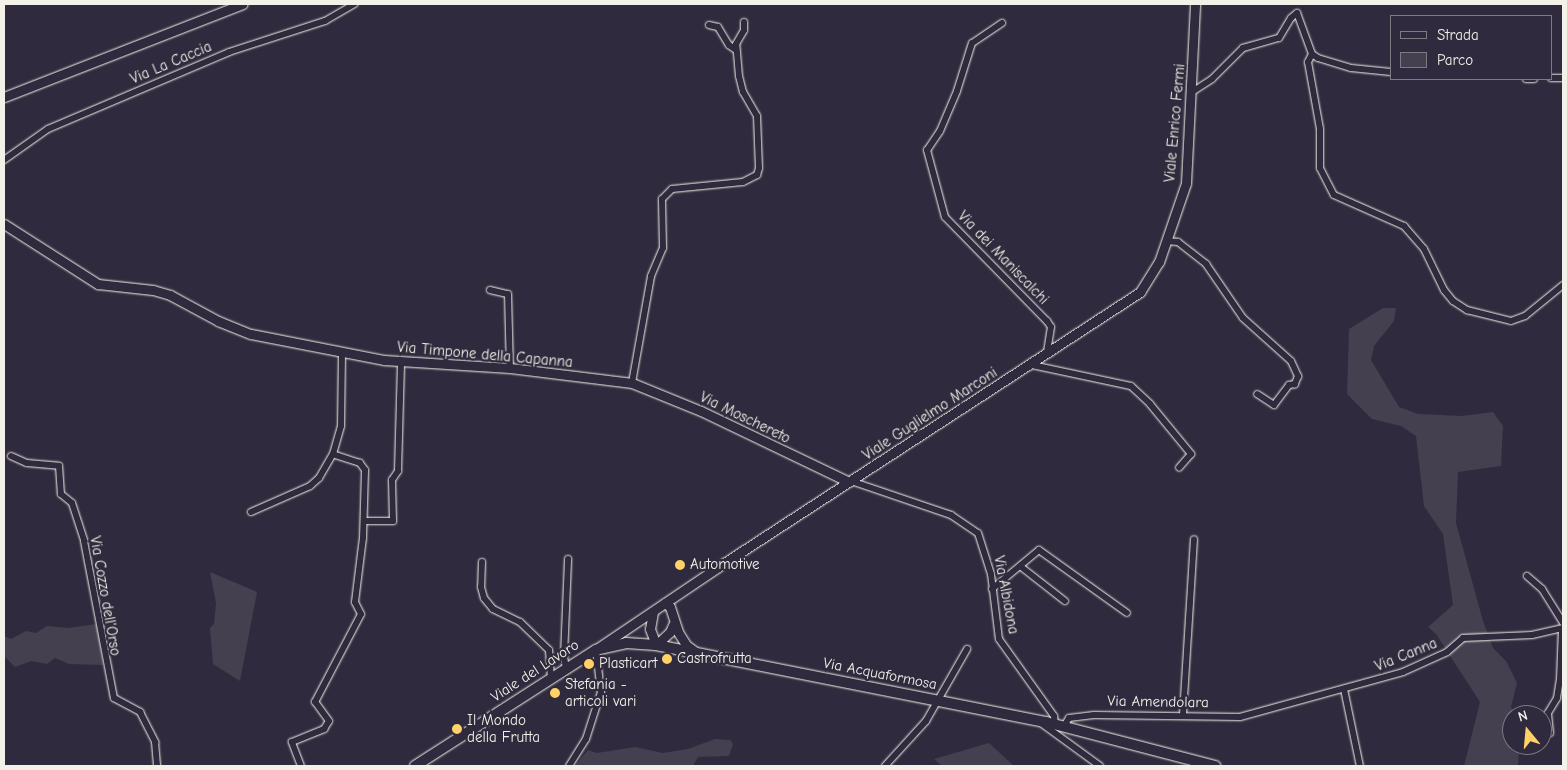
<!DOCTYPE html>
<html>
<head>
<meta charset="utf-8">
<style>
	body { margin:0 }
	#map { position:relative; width:1567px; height:770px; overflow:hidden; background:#2f2a3d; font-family:"Comic Neue",sans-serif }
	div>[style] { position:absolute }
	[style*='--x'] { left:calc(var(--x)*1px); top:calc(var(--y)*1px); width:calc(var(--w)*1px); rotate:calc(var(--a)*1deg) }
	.green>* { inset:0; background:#454050 }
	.roads { filter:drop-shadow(0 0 1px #f4f1e8) drop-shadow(0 0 1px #f4f1e8) }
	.minor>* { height:6px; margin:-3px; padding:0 3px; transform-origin:3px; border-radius:3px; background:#2f2a3d }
	.tertiary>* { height:9px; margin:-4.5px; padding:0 4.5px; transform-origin:4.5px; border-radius:4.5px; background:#2f2a3d }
	.secondary>* { height:9px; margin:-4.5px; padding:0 4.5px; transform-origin:4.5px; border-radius:4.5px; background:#2f2a3d }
	.primary>* { height:10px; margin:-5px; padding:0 5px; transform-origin:5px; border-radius:5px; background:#2f2a3d }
	.dots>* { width:14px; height:14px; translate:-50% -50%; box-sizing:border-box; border:2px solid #2f2a3d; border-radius:50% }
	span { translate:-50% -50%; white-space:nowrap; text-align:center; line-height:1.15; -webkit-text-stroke:4.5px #2f2a3d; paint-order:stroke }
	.street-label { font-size:15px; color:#f4f1e8 }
	.poi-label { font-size:15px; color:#f4f1e8 }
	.left { translate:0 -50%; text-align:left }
	.frame { position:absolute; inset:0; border:5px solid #f4f1e8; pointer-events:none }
	.legend { position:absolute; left:1390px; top:15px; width:162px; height:65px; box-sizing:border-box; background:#2f2a3d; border:1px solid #7e7a81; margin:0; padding:6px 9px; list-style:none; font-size:15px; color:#f4f1e8 }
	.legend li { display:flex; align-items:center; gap:10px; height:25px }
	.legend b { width:25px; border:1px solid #7e7a81 }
	.north { position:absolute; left:1502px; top:705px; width:50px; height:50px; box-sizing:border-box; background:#2f2a3d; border:1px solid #7e7a81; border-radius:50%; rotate:343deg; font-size:14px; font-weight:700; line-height:20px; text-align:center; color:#f4f1e8 }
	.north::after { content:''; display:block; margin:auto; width:18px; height:22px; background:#ffd166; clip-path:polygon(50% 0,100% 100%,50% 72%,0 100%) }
</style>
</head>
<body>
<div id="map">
	<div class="green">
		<i style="clip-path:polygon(1383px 308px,1396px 308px,1394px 321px,1374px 346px,1371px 360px,1399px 407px,1418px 414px,1462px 416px,1493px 412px,1503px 426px,1501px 466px,1458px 472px,1456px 523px,1483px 621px,1493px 648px,1506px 661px,1517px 683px,1511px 707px,1515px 715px,1512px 715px,1512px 745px,1519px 745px,1518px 766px,1464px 766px,1480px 702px,1436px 634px,1428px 627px,1453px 605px,1443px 534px,1424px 506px,1416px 436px,1401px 426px,1372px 419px,1347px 394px,1349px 329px)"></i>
		<i style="clip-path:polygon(210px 572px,257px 592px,240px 681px,213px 664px,210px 628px,214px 624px,216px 603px)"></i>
		<i style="clip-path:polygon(97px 624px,103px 665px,69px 664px,55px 658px,47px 664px,31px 661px,15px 667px,4px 656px,4px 636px,11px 639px,26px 631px,36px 633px,47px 626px,68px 628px)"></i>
		<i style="clip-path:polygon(715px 739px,730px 740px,733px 744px,729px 756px,698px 757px,693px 766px,575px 766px,588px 750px,597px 753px,635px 747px,663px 753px,688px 749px)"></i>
		<i style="clip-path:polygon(989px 743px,1014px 766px,942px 766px,934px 759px)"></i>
	</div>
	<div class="roads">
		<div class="minor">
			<i style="--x:1002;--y:23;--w:36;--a:146"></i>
			<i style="--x:972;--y:43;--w:50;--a:107.4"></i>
			<i style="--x:957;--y:91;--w:43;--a:113"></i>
			<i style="--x:940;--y:131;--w:23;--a:124"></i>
			<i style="--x:927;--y:150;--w:69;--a:75"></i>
			<i style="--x:945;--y:217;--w:146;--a:45.6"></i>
			<i style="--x:1047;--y:321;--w:7;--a:56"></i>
			<i style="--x:1051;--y:327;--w:26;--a:99"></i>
			<i style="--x:709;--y:25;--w:9;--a:13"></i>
			<i style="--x:718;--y:27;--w:21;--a:59"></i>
			<i style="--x:729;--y:45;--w:9;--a:36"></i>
			<i style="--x:1312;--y:54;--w:9;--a:117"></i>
			<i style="--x:1308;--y:62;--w:68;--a:79.8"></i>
			<i style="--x:1320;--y:129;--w:39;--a:90"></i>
			<i style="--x:1320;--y:168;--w:30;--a:63"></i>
			<i style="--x:1334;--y:195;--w:77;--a:23.9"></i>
			<i style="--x:1404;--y:226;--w:30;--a:49"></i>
			<i style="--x:1424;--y:249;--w:46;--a:64"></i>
			<i style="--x:1444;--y:290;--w:14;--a:51"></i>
			<i style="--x:1453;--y:301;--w:17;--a:33"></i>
			<i style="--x:1467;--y:310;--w:45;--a:14"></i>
			<i style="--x:1511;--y:321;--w:15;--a:-20"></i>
			<i style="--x:1525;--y:316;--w:49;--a:-39.2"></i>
			<i style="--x:1551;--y:78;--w:12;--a:0"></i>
			<i style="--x:1526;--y:79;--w:8;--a:0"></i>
			<i style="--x:1192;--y:92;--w:24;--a:-33"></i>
			<i style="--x:1212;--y:79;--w:44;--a:-45"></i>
			<i style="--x:1243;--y:48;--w:37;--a:-16"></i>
			<i style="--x:1279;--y:38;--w:23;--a:-59"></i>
			<i style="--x:1291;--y:18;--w:8;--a:-40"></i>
			<i style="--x:1297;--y:13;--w:44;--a:69.9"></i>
			<i style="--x:1312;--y:54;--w:7;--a:34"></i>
			<i style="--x:1318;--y:58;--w:34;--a:17"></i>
			<i style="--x:1351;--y:68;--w:40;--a:5.7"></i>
			<i style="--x:4;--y:160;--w:54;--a:-35.2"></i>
			<i style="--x:48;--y:129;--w:197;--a:-23"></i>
			<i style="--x:229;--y:52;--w:101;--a:-17.9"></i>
			<i style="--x:325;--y:21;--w:34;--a:-30"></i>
			<i style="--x:1166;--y:241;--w:12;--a:5"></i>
			<i style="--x:1178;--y:242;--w:36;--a:38"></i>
			<i style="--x:1206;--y:264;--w:65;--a:55.6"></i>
			<i style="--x:1243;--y:318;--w:64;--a:41.9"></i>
			<i style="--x:1291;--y:361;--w:17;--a:65"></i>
			<i style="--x:1298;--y:376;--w:9;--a:111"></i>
			<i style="--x:1295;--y:384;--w:6;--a:171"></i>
			<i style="--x:1289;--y:385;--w:25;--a:127"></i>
			<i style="--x:1274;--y:405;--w:20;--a:-147"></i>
			<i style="--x:490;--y:290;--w:18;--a:13"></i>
			<i style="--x:508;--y:294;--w:74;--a:88.5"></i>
			<i style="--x:1032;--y:365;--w:101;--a:12"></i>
			<i style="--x:1131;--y:386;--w:26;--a:43"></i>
			<i style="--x:1150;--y:404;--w:65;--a:50.6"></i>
			<i style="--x:1191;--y:454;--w:18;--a:131"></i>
			<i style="--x:632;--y:383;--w:109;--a:-79.9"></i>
			<i style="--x:651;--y:276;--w:30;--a:-67"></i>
			<i style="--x:663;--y:248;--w:49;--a:-91.2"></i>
			<i style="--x:662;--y:199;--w:14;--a:-45"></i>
			<i style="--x:672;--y:189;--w:71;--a:-5.6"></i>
			<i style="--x:743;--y:182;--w:16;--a:-27"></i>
			<i style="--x:757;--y:175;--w:7;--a:-74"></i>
			<i style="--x:759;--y:168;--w:52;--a:-92.2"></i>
			<i style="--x:757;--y:116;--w:28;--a:-120"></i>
			<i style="--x:743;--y:92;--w:16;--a:-104"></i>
			<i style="--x:739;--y:76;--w:32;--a:-95"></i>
			<i style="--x:736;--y:44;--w:16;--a:-60"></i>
			<i style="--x:744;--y:30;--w:8;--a:-90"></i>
			<i style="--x:11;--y:456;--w:17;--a:24"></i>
			<i style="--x:27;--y:463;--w:32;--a:5"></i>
			<i style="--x:59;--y:466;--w:28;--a:86"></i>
			<i style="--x:61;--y:494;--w:14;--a:39"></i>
			<i style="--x:72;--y:503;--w:40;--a:72"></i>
			<i style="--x:84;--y:541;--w:160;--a:79.2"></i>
			<i style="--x:114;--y:698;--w:30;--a:28"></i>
			<i style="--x:140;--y:712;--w:34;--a:63"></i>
			<i style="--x:155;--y:742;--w:24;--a:85"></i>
			<i style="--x:851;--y:481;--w:106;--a:18.8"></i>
			<i style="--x:951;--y:515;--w:32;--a:34"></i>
			<i style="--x:978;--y:533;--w:43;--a:72.4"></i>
			<i style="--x:991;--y:574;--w:65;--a:83"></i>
			<i style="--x:999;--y:639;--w:95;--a:54.5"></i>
			<i style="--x:1054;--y:716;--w:8;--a:83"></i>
			<i style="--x:251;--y:512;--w:64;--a:-23.8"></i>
			<i style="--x:310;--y:486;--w:12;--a:-42"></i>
			<i style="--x:319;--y:478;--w:28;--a:-60"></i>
			<i style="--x:333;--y:454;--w:29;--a:-74"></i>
			<i style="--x:341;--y:426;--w:74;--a:-89.2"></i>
			<i style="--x:364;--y:521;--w:29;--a:0"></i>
			<i style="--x:393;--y:521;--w:41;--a:-91.4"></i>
			<i style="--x:392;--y:480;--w:11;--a:-56"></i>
			<i style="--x:398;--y:471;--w:109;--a:-88.4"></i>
			<i style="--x:482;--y:562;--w:25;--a:92"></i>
			<i style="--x:481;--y:587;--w:11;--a:75"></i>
			<i style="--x:484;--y:598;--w:14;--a:51"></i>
			<i style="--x:493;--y:609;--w:30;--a:26"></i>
			<i style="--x:520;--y:622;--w:40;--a:44"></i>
			<i style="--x:549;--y:650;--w:29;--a:86"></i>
			<i style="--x:1020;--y:566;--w:57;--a:37.9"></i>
			<i style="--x:1527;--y:576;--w:20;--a:41"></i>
			<i style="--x:1542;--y:589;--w:40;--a:58"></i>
			<i style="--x:992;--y:589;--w:61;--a:-39.7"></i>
			<i style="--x:1039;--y:550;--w:108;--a:35.6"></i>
			<i style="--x:566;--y:669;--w:13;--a:-99"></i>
			<i style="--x:564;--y:656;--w:97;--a:-87.6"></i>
			<i style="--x:1344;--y:689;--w:79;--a:78.3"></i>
			<i style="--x:1183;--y:714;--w:175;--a:-86.4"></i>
			<i style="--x:1041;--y:723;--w:73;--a:36.1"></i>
			<i style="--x:1064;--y:726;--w:9;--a:-58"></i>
			<i style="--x:1069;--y:718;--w:25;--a:-7"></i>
			<i style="--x:1094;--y:715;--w:146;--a:0.8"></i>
			<i style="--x:1240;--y:717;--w:169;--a:-15.4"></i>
			<i style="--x:1403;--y:672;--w:48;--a:-24.4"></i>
			<i style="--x:1447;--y:652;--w:21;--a:-41"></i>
			<i style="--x:1463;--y:638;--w:69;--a:-2.5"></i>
			<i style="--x:1532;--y:635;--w:32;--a:-13"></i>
			<i style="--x:1550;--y:733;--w:20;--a:-96"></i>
			<i style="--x:1548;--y:713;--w:17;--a:-59"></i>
			<i style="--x:1557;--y:698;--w:18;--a:-81"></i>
			<i style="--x:1560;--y:680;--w:51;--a:-87.8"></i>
			<i style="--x:301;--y:766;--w:26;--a:-111"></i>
			<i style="--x:292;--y:742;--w:35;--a:-22"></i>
			<i style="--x:324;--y:729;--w:9;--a:-58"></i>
			<i style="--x:329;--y:721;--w:24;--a:-126"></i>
			<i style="--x:315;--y:702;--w:99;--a:-62.4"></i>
			<i style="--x:361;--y:614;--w:13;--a:-117"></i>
			<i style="--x:355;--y:602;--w:64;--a:-82.9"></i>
			<i style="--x:363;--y:538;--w:68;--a:-88.3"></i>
			<i style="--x:365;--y:470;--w:9;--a:-126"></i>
			<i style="--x:360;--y:463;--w:28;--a:-162"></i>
			<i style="--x:569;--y:766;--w:32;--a:-58"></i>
			<i style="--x:586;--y:739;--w:49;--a:-72.3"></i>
			<i style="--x:601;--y:692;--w:42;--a:-96.8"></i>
			<i style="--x:885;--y:766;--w:61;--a:-47.7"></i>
			<i style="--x:926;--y:721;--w:83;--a:-60.3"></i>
		</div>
		<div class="tertiary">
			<i style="--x:4;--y:97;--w:256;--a:-21.3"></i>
			<i style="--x:4;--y:224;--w:112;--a:32.6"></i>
			<i style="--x:98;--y:284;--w:55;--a:6.2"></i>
			<i style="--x:153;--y:290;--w:18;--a:16"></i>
			<i style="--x:170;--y:295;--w:55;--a:28.4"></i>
			<i style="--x:218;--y:321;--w:35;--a:22"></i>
			<i style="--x:251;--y:334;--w:136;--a:11.1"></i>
			<i style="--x:384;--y:360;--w:126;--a:3.6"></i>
			<i style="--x:510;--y:368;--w:123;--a:7"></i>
			<i style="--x:632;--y:383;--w:74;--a:22.1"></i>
			<i style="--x:701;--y:411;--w:164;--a:25.6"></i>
		</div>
		<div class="secondary">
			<i style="--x:665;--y:603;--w:6;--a:39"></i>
			<i style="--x:670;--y:607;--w:26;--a:72"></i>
			<i style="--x:678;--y:632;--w:15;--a:58"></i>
			<i style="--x:686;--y:645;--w:14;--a:36"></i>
			<i style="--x:653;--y:612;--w:17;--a:100"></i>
			<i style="--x:650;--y:629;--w:17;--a:69"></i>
			<i style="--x:656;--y:645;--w:19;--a:-43"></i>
			<i style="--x:670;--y:632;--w:8;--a:-67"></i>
			<i style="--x:598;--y:648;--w:145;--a:-34"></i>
			<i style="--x:718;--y:567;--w:504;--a:-33.09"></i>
			<i style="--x:1140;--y:292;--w:36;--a:-58"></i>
			<i style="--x:1159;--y:262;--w:83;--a:-71.1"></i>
			<i style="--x:1186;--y:183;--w:179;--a:-87.1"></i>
		</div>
		<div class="primary">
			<i style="--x:415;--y:766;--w:215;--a:-32.7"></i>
			<i style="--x:596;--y:650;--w:31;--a:-13"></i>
			<i style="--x:626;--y:643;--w:30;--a:4"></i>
			<i style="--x:656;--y:645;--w:398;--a:11.2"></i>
			<i style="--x:1046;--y:722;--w:175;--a:14.6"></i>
		</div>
	</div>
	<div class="dots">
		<i style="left:680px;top:565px;background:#ffd166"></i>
		<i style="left:667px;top:659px;background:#ffd166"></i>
		<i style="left:589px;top:664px;background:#ffd166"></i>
		<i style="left:555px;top:693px;background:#ffd166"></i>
		<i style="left:457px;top:729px;background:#ffd166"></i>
	</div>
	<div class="street-label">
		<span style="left:171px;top:63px;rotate:-23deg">Via La Caccia</span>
		<span style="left:1175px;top:123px;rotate:-85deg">Viale Enrico Fermi</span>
		<span style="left:1003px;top:258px;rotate:46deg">Via dei Maniscalchi</span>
		<span style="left:485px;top:355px;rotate:5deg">Via Timpone della Capanna</span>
		<span style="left:930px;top:414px;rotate:-33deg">Viale Guglielmo Marconi</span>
		<span style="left:745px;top:418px;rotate:26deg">Via Moschereto</span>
		<span style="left:1006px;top:595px;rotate:79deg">Via Albidona</span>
		<span style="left:105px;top:596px;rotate:80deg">Via Cozzo dell'Orso</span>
		<span style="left:1406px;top:655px;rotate:-22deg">Via Canna</span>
		<span style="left:535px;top:671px;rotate:-33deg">Viale del Lavoro</span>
		<span style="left:880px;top:674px;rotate:11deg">Via Acquaformosa</span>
		<span style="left:1158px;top:702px;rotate:1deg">Via Amendolara</span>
	</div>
	<div class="poi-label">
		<span class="left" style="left:690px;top:565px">Automotive</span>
		<span class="left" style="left:677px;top:659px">Castrofrutta</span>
		<span class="left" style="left:599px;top:664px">Plasticart</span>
		<span class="left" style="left:565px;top:693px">Stefania -<br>articoli vari</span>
		<span class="left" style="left:467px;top:729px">Il Mondo<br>della Frutta</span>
	</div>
	<div class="frame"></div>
	<ul class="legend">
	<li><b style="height:6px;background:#2f2a3d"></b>Strada</li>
	<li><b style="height:14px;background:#454050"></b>Parco</li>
	</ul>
	<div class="north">N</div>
</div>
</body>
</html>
